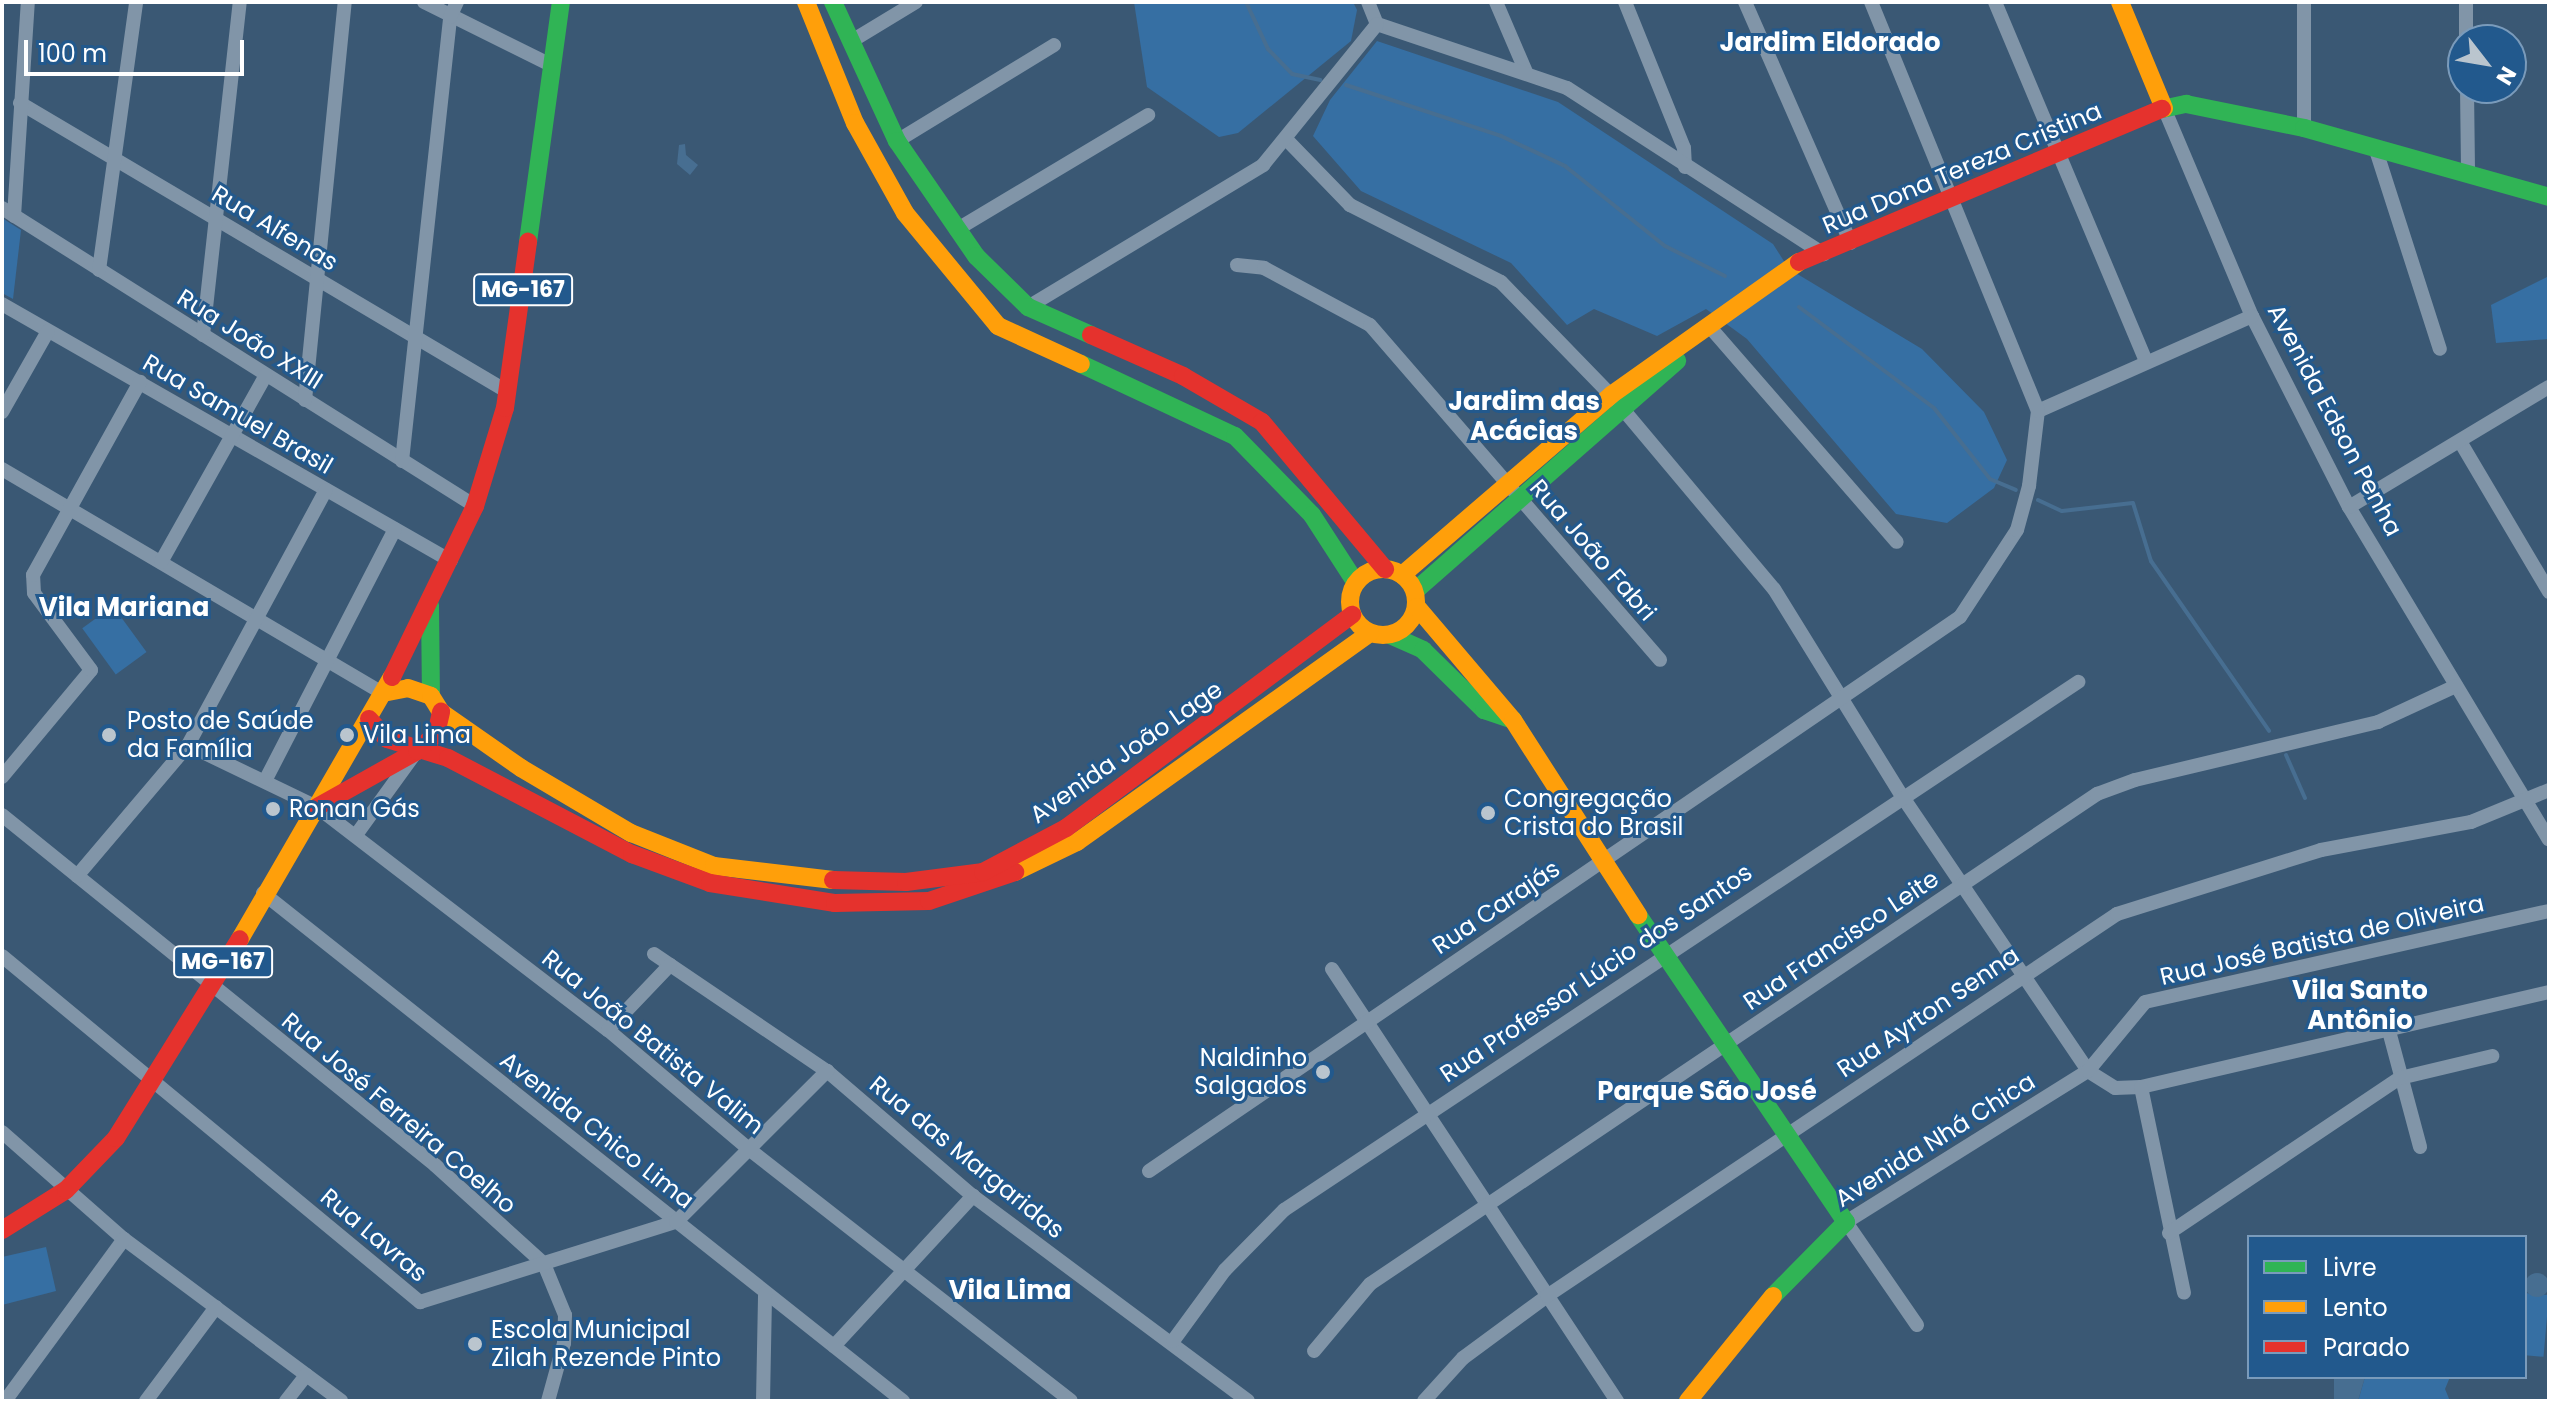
<!DOCTYPE html>
<html>
<head>
<meta charset="utf-8">
<style>
	body { margin:0 }
	#map { position:relative; width:2551px; height:1403px; overflow:hidden; background:#3a5874; font-family:Poppins,sans-serif }
	div>[style] { position:absolute }
	[style*='--x'] { left:calc(var(--x)*1px); top:calc(var(--y)*1px); width:calc(var(--w)*1px); rotate:calc(var(--a)*1deg) }
	.green>* { inset:0; background:#366fa3; transform-origin:0 0 }
	.water>* { inset:0; background:#476e91 }
	.round { border-radius:50% }
	.stream>* { height:4px; margin:-2px; padding:0 2px; transform-origin:2px; border-radius:2px; background:#476e91 }
	.street>* { height:14px; margin:-7px; padding:0 7px; transform-origin:7px; border-radius:7px; background:#8195a8 }
	.fast>* { height:18px; margin:-9px; padding:0 9px; transform-origin:9px; border-radius:9px; background:#30b455 }
	.slow>* { height:18px; margin:-9px; padding:0 9px; transform-origin:9px; border-radius:9px; background:#ff9f0a }
	.slow>.ring { margin:-9px; padding:0; box-sizing:content-box; background:none; border:18px solid #ff9f0a; border-radius:50% }
	.jam>* { height:18px; margin:-9px; padding:0 9px; transform-origin:9px; border-radius:9px; background:#e5322d }
	.dots>* { width:22px; height:22px; translate:-50% -50%; box-sizing:border-box; border:4px solid #22598d; border-radius:50% }
	span { translate:-50% -50%; white-space:nowrap; text-align:center; line-height:1.15; -webkit-text-stroke:6px #22598d; paint-order:stroke }
	.shield-label span { padding:2px 6px; background:#22598d; border:2px solid; border-radius:6px; -webkit-text-stroke-width:0 }
	.shield-label { font-size:22px; color:#fff; font-weight:700 }
	.street-label { font-size:24px; color:#fff }
	.poi-label { font-size:24px; color:#fff }
	.left { translate:0 -50%; text-align:left }
	.right { translate:-100% -50%; text-align:right }
	.neighbourhood-label { font-size:26px; color:#fff; font-weight:700 }
	.frame { position:absolute; inset:0; border:4px solid #fff; pointer-events:none }
	.legend { position:absolute; left:2247px; top:1235px; width:280px; height:144px; box-sizing:border-box; background:#22598d; border:2px solid #7a9bbb; margin:0; padding:10px 14px; list-style:none; font-size:24px; color:#fff }
	.legend li { display:flex; align-items:center; gap:16px; height:40px }
	.legend b { width:40px; border:2px solid #7a9bbb }
	.north { position:absolute; left:2447px; top:24px; width:80px; height:80px; box-sizing:border-box; background:#22598d; border:2px solid #7a9bbb; border-radius:50%; rotate:121deg; font-size:22px; font-weight:700; line-height:32px; text-align:center; color:#fff }
	.north::after { content:''; display:block; margin:auto; width:28px; height:36px; background:#bac5ce; clip-path:polygon(50% 0,100% 100%,50% 72%,0 100%) }
	.scale { position:absolute; left:24px; top:40px; width:220px; height:36px; box-sizing:border-box; border:4px solid #fff; border-top:0; padding-left:10px; font-size:24px; line-height:28px; white-space:nowrap; color:#fff; -webkit-text-stroke:6px #22598d; paint-order:stroke }
</style>
</head>
<body>
<div id="map">
	<div class="green">
		<i style="clip-path:polygon(1134px 2px,1353px 2px,1357px 10px,1351px 41px,1238px 133px,1219px 137px,1147px 87px)"></i>
		<i style="clip-path:polygon(1377px 41px,1558px 102px,1773px 244px,1789px 269px,1922px 349px,1984px 412px,2007px 460px,1994px 488px,1947px 523px,1896px 514px,1747px 339px,1706px 309px,1657px 336px,1594px 309px,1567px 325px,1511px 263px,1361px 191px,1313px 136px,1330px 100px)"></i>
		<i style="clip-path:polygon(2px 218px,21px 230px,13px 299px,2px 293px)"></i>
		<i style="clip-path:polygon(2549px 276px,2549px 339px,2496px 343px,2491px 305px)"></i>
		<i style="left:113px;top:606px;width:57px;height:38px;rotate:54deg"></i>
		<i style="clip-path:polygon(46px 1247px,56px 1291px,2px 1305px,2px 1257px)"></i>
		<i style="left:2525px;top:1293px;width:24px;height:62px;rotate:5deg"></i>
		<i style="clip-path:polygon(2365px 1377px,2450px 1377px,2445px 1389px,2450px 1401px,2358px 1401px)"></i>
	</div>
	<div class="water">
		<i style="clip-path:polygon(685px 144px,686px 155px,698px 165px,690px 175px,677px 164px,679px 145px)"></i>
		<i class="round" style="left:2525px;top:1273px;width:24px;height:24px"></i>
		<i style="clip-path:polygon(2334px 1377px,2365px 1377px,2358px 1401px,2334px 1401px)"></i>
	</div>
	<div class="stream">
		<i style="--x:1246;--y:2;--w:52;--a:64.9"></i>
		<i style="--x:1268;--y:49;--w:35;--a:46"></i>
		<i style="--x:1292;--y:74;--w:29;--a:12"></i>
		<i style="--x:1346;--y:85;--w:163;--a:18.2"></i>
		<i style="--x:1501;--y:136;--w:71;--a:25.1"></i>
		<i style="--x:1565;--y:166;--w:128;--a:38.7"></i>
		<i style="--x:1665;--y:246;--w:67;--a:26.6"></i>
		<i style="--x:1799;--y:307;--w:169;--a:36.8"></i>
		<i style="--x:1934;--y:408;--w:90;--a:51.7"></i>
		<i style="--x:1990;--y:479;--w:28;--a:23"></i>
		<i style="--x:2038;--y:500;--w:26;--a:25"></i>
		<i style="--x:2062;--y:511;--w:71;--a:-6.4"></i>
		<i style="--x:2133;--y:503;--w:61;--a:72.8"></i>
		<i style="--x:2151;--y:561;--w:207;--a:55.2"></i>
		<i style="--x:2286;--y:755;--w:47;--a:66.2"></i>
	</div>
	<div class="street">
		<i style="--x:424;--y:2;--w:140;--a:26.4"></i>
		<i style="--x:1368;--y:2;--w:24;--a:68"></i>
		<i style="--x:1496;--y:2;--w:76;--a:66.8"></i>
		<i style="--x:1625;--y:2;--w:157;--a:68"></i>
		<i style="--x:1684;--y:148;--w:19;--a:87"></i>
		<i style="--x:1745;--y:2;--w:263;--a:66.3"></i>
		<i style="--x:1995;--y:2;--w:390;--a:67.2"></i>
		<i style="--x:2466;--y:2;--w:38;--a:90"></i>
		<i style="--x:1377;--y:24;--w:200;--a:18.6"></i>
		<i style="--x:1567;--y:88;--w:306;--a:32.9"></i>
		<i style="--x:850;--y:42;--w:77;--a:-31.2"></i>
		<i style="--x:2467;--y:88;--w:86;--a:89.3"></i>
		<i style="--x:20;--y:103;--w:567;--a:30.63"></i>
		<i style="--x:2164;--y:108;--w:226;--a:67.1"></i>
		<i style="--x:2252;--y:316;--w:214;--a:63.1"></i>
		<i style="--x:2349;--y:507;--w:388;--a:59"></i>
		<i style="--x:2304;--y:128;--w:126;--a:-90"></i>
		<i style="--x:1287;--y:140;--w:91;--a:45.9"></i>
		<i style="--x:1350;--y:205;--w:169;--a:27"></i>
		<i style="--x:1501;--y:282;--w:158;--a:45.8"></i>
		<i style="--x:1611;--y:395;--w:253;--a:50"></i>
		<i style="--x:1774;--y:589;--w:243;--a:58.3"></i>
		<i style="--x:1902;--y:796;--w:332;--a:55.9"></i>
		<i style="--x:2088;--y:1071;--w:32;--a:32"></i>
		<i style="--x:2115;--y:1088;--w:26;--a:-2"></i>
		<i style="--x:2141;--y:1087;--w:419;--a:-13.1"></i>
		<i style="--x:897;--y:141;--w:184;--a:-31.4"></i>
		<i style="--x:2375;--y:147;--w:212;--a:72.2"></i>
		<i style="--x:2;--y:208;--w:559;--a:32.21"></i>
		<i style="--x:14;--y:216;--w:214;--a:-86.3"></i>
		<i style="--x:956;--y:230;--w:224;--a:-30.9"></i>
		<i style="--x:1237;--y:265;--w:27;--a:6"></i>
		<i style="--x:1264;--y:268;--w:120;--a:28.3"></i>
		<i style="--x:1370;--y:325;--w:443;--a:49.1"></i>
		<i style="--x:99;--y:270;--w:271;--a:-82.1"></i>
		<i style="--x:2;--y:304;--w:517;--a:29.79"></i>
		<i style="--x:1028;--y:307;--w:275;--a:-31.1"></i>
		<i style="--x:1263;--y:165;--w:181;--a:-51"></i>
		<i style="--x:1709;--y:326;--w:286;--a:49"></i>
		<i style="--x:203;--y:335;--w:335;--a:-83.7"></i>
		<i style="--x:305;--y:400;--w:400;--a:-84.3"></i>
		<i style="--x:2038;--y:411;--w:234;--a:-23.9"></i>
		<i style="--x:2;--y:412;--w:93;--a:-60.4"></i>
		<i style="--x:2461;--y:443;--w:173;--a:59.4"></i>
		<i style="--x:402;--y:461;--w:447;--a:-83.8"></i>
		<i style="--x:450;--y:17;--w:17;--a:-65"></i>
		<i style="--x:2;--y:469;--w:442;--a:30.5"></i>
		<i style="--x:2349;--y:507;--w:233;--a:-31"></i>
		<i style="--x:161;--y:562;--w:214;--a:-60.7"></i>
		<i style="--x:188;--y:745;--w:143;--a:25.7"></i>
		<i style="--x:317;--y:807;--w:367;--a:37.5"></i>
		<i style="--x:608;--y:1030;--w:186;--a:40.2"></i>
		<i style="--x:750;--y:1150;--w:407;--a:38"></i>
		<i style="--x:2;--y:777;--w:139;--a:-50.2"></i>
		<i style="--x:91;--y:670;--w:96;--a:-126.5"></i>
		<i style="--x:34;--y:593;--w:18;--a:-93"></i>
		<i style="--x:33;--y:575;--w:221;--a:-61"></i>
		<i style="--x:266;--y:779;--w:281;--a:-62.7"></i>
		<i style="--x:2;--y:815;--w:557;--a:38.95"></i>
		<i style="--x:435;--y:1165;--w:147;--a:42.2"></i>
		<i style="--x:544;--y:1264;--w:55;--a:67.6"></i>
		<i style="--x:565;--y:1315;--w:28;--a:92"></i>
		<i style="--x:564;--y:1343;--w:60;--a:105.4"></i>
		<i style="--x:356;--y:835;--w:99;--a:-54.1"></i>
		<i style="--x:77;--y:876;--w:172;--a:-49.7"></i>
		<i style="--x:188;--y:745;--w:290;--a:-61.6"></i>
		<i style="--x:263;--y:893;--w:817;--a:38.44"></i>
		<i style="--x:654;--y:954;--w:209;--a:34.1"></i>
		<i style="--x:827;--y:1071;--w:192;--a:40.6"></i>
		<i style="--x:973;--y:1196;--w:343;--a:36.7"></i>
		<i style="--x:2;--y:956;--w:543;--a:39.62"></i>
		<i style="--x:420;--y:1302;--w:268;--a:-17.4"></i>
		<i style="--x:676;--y:1222;--w:214;--a:-45"></i>
		<i style="--x:1332;--y:969;--w:518;--a:56.59"></i>
		<i style="--x:608;--y:1030;--w:90;--a:-46.4"></i>
		<i style="--x:2389;--y:1031;--w:120;--a:75"></i>
		<i style="--x:2141;--y:1087;--w:210;--a:78.2"></i>
		<i style="--x:2;--y:1132;--w:162;--a:41.3"></i>
		<i style="--x:124;--y:1239;--w:271;--a:36.7"></i>
		<i style="--x:1149;--y:1171;--w:982;--a:-34.34"></i>
		<i style="--x:1960;--y:617;--w:104;--a:-56.8"></i>
		<i style="--x:2017;--y:530;--w:46;--a:-74.7"></i>
		<i style="--x:2029;--y:486;--w:76;--a:-83.2"></i>
		<i style="--x:2038;--y:411;--w:442;--a:-112.2"></i>
		<i style="--x:2169;--y:1233;--w:278;--a:-33.9"></i>
		<i style="--x:2400;--y:1078;--w:95;--a:-13.4"></i>
		<i style="--x:1917;--y:1325;--w:125;--a:-124.6"></i>
		<i style="--x:1846;--y:1222;--w:285;--a:-32"></i>
		<i style="--x:2088;--y:1071;--w:89;--a:-50.4"></i>
		<i style="--x:2145;--y:1002;--w:414;--a:-12.7"></i>
		<i style="--x:1173;--y:1341;--w:88;--a:-53.8"></i>
		<i style="--x:1225;--y:1270;--w:84;--a:-45.5"></i>
		<i style="--x:1284;--y:1210;--w:954;--a:-33.62"></i>
		<i style="--x:834;--y:1346;--w:205;--a:-47.2"></i>
		<i style="--x:1314;--y:1351;--w:87;--a:-50.1"></i>
		<i style="--x:1370;--y:1284;--w:877;--a:-33.98"></i>
		<i style="--x:2097;--y:794;--w:40;--a:-20.2"></i>
		<i style="--x:2135;--y:780;--w:250;--a:-13.4"></i>
		<i style="--x:2378;--y:722;--w:86;--a:-24.8"></i>
		<i style="--x:5;--y:1401;--w:201;--a:-53.7"></i>
		<i style="--x:146;--y:1401;--w:117;--a:-53.3"></i>
		<i style="--x:286;--y:1401;--w:33;--a:-52"></i>
		<i style="--x:763;--y:1401;--w:108;--a:-88.9"></i>
		<i style="--x:1424;--y:1401;--w:58;--a:-47.8"></i>
		<i style="--x:1463;--y:1358;--w:104;--a:-36.4"></i>
		<i style="--x:1547;--y:1296;--w:686;--a:-33.83"></i>
		<i style="--x:2117;--y:914;--w:214;--a:-17.4"></i>
		<i style="--x:2321;--y:850;--w:153;--a:-10.6"></i>
		<i style="--x:2471;--y:822;--w:84;--a:-22.3"></i>
	</div>
	<div class="fast">
		<i style="--x:833;--y:2;--w:153;--a:65.3"></i>
		<i style="--x:897;--y:141;--w:140;--a:55.5"></i>
		<i style="--x:976;--y:256;--w:73;--a:44.4"></i>
		<i style="--x:1028;--y:307;--w:69;--a:24"></i>
		<i style="--x:2162;--y:109;--w:25;--a:-12"></i>
		<i style="--x:2186;--y:104;--w:120;--a:11.5"></i>
		<i style="--x:2304;--y:128;--w:255;--a:15.7"></i>
		<i style="--x:528;--y:242;--w:242;--a:-82.2"></i>
		<i style="--x:1081;--y:364;--w:170;--a:25.1"></i>
		<i style="--x:1235;--y:436;--w:110;--a:45.7"></i>
		<i style="--x:1312;--y:515;--w:81;--a:57.1"></i>
		<i style="--x:1415;--y:591;--w:349;--a:-41.3"></i>
		<i style="--x:430;--y:605;--w:91;--a:89.4"></i>
		<i style="--x:1390;--y:635;--w:36;--a:24"></i>
		<i style="--x:1423;--y:650;--w:86;--a:44.5"></i>
		<i style="--x:1484;--y:710;--w:31;--a:19"></i>
		<i style="--x:1638;--y:915;--w:371;--a:55.9"></i>
		<i style="--x:1846;--y:1222;--w:104;--a:134.6"></i>
	</div>
	<div class="slow">
		<i style="--x:806;--y:2;--w:131;--a:68"></i>
		<i style="--x:855;--y:123;--w:103;--a:60.9"></i>
		<i style="--x:905;--y:213;--w:146;--a:50.5"></i>
		<i style="--x:998;--y:326;--w:91;--a:24.6"></i>
		<i style="--x:2120;--y:2;--w:115;--a:67.5"></i>
		<i class="ring" style="left:1350px;top:569px;width:48px;height:48px"></i>
		<i style="--x:1402;--y:575;--w:276;--a:-40.7"></i>
		<i style="--x:1611;--y:395;--w:230;--a:-35.3"></i>
		<i style="--x:1417;--y:607;--w:148;--a:49.7"></i>
		<i style="--x:1513;--y:720;--w:232;--a:57.3"></i>
		<i style="--x:383;--y:693;--w:25;--a:-11"></i>
		<i style="--x:408;--y:688;--w:24;--a:19"></i>
		<i style="--x:431;--y:696;--w:19;--a:58"></i>
		<i style="--x:441;--y:712;--w:98;--a:35"></i>
		<i style="--x:521;--y:768;--w:128;--a:30.6"></i>
		<i style="--x:631;--y:833;--w:89;--a:21.7"></i>
		<i style="--x:714;--y:866;--w:120;--a:6.7"></i>
		<i style="--x:1015;--y:872;--w:69;--a:-25.8"></i>
		<i style="--x:1077;--y:842;--w:360;--a:-35.5"></i>
		<i style="--x:240;--y:939;--w:303;--a:-59.9"></i>
		<i style="--x:1688;--y:1401;--w:135;--a:-51"></i>
	</div>
	<div class="jam">
		<i style="--x:1799;--y:262;--w:394;--a:-22.9"></i>
		<i style="--x:1091;--y:335;--w:101;--a:24"></i>
		<i style="--x:1183;--y:376;--w:91;--a:30.2"></i>
		<i style="--x:1262;--y:422;--w:192;--a:50.1"></i>
		<i style="--x:392;--y:677;--w:190;--a:-64.1"></i>
		<i style="--x:475;--y:506;--w:102;--a:-73"></i>
		<i style="--x:505;--y:408;--w:168;--a:-82.1"></i>
		<i style="--x:369;--y:719;--w:27;--a:48"></i>
		<i style="--x:387;--y:739;--w:64;--a:17.3"></i>
		<i style="--x:448;--y:758;--w:208;--a:27.6"></i>
		<i style="--x:632;--y:854;--w:83;--a:20.4"></i>
		<i style="--x:710;--y:883;--w:127;--a:9.1"></i>
		<i style="--x:835;--y:903;--w:94;--a:-1.2"></i>
		<i style="--x:929;--y:901;--w:91;--a:-18.6"></i>
		<i style="--x:317;--y:807;--w:115;--a:-29.2"></i>
		<i style="--x:417;--y:751;--w:25;--a:-42"></i>
		<i style="--x:436;--y:734;--w:23;--a:-77"></i>
		<i style="--x:833;--y:880;--w:73;--a:1.6"></i>
		<i style="--x:906;--y:882;--w:78;--a:-7.4"></i>
		<i style="--x:983;--y:872;--w:94;--a:-27.9"></i>
		<i style="--x:1066;--y:828;--w:357;--a:-36.7"></i>
		<i style="--x:2;--y:1230;--w:75;--a:-32"></i>
		<i style="--x:66;--y:1190;--w:72;--a:-46.1"></i>
		<i style="--x:116;--y:1138;--w:234;--a:-58.1"></i>
	</div>
	<div class="dots">
		<i style="left:109px;top:735px;background:#bac5ce"></i>
		<i style="left:347px;top:735px;background:#bac5ce"></i>
		<i style="left:273px;top:809px;background:#bac5ce"></i>
		<i style="left:1488px;top:813px;background:#bac5ce"></i>
		<i style="left:1323px;top:1072px;background:#bac5ce"></i>
		<i style="left:475px;top:1344px;background:#bac5ce"></i>
	</div>
	<div class="shield-label">
		<span style="left:523px;top:290px">MG-167</span>
		<span style="left:223px;top:962px">MG-167</span>
	</div>
	<div class="street-label">
		<span style="left:1962px;top:168px;rotate:-23deg">Rua Dona Tereza Cristina</span>
		<span style="left:275px;top:228px;rotate:31deg">Rua Alfenas</span>
		<span style="left:250px;top:339px;rotate:32deg">Rua João XXIII</span>
		<span style="left:238px;top:414px;rotate:30deg">Rua Samuel Brasil</span>
		<span style="left:2335px;top:420px;rotate:62deg">Avenida Edson Penha</span>
		<span style="left:1593px;top:550px;rotate:49deg">Rua João Fabri</span>
		<span style="left:1126px;top:752px;rotate:-35deg">Avenida João Lage</span>
		<span style="left:1496px;top:907px;rotate:-34deg">Rua Carajás</span>
		<span style="left:1841px;top:940px;rotate:-34deg">Rua Francisco Leite</span>
		<span style="left:2322px;top:940px;rotate:-13deg">Rua José Batista de Oliveira</span>
		<span style="left:1596px;top:973px;rotate:-34deg">Rua Professor Lúcio dos Santos</span>
		<span style="left:1928px;top:1012px;rotate:-34deg">Rua Ayrton Senna</span>
		<span style="left:653px;top:1042px;rotate:39deg">Rua João Batista Valim</span>
		<span style="left:399px;top:1113px;rotate:40deg">Rua José Ferreira Coelho</span>
		<span style="left:597px;top:1130px;rotate:38deg">Avenida Chico Lima</span>
		<span style="left:1935px;top:1140px;rotate:-32deg">Avenida Nhá Chica</span>
		<span style="left:967px;top:1157px;rotate:39deg">Rua das Margaridas</span>
		<span style="left:374px;top:1235px;rotate:40deg">Rua Lavras</span>
	</div>
	<div class="poi-label">
		<span class="left" style="left:127px;top:735px">Posto de Saúde<br>da Família</span>
		<span class="left" style="left:363px;top:735px">Vila Lima</span>
		<span class="left" style="left:1504px;top:813px">Congregação<br>Crista do Brasil</span>
		<span class="left" style="left:289px;top:809px">Ronan Gás</span>
		<span class="right" style="left:1307px;top:1072px">Naldinho<br>Salgados</span>
		<span class="left" style="left:491px;top:1344px">Escola Municipal<br>Zilah Rezende Pinto</span>
	</div>
	<div class="neighbourhood-label">
		<span style="left:1830px;top:43px">Jardim Eldorado</span>
		<span style="left:1524px;top:417px">Jardim das<br>Acácias</span>
		<span style="left:124px;top:608px">Vila Mariana</span>
		<span style="left:2360px;top:1006px">Vila Santo<br>Antônio</span>
		<span style="left:1707px;top:1092px">Parque São José</span>
		<span style="left:1010px;top:1291px">Vila Lima</span>
	</div>
	<div class="frame"></div>
	<ul class="legend">
	<li><b style="height:10px;background:#30b455"></b>Livre</li>
	<li><b style="height:10px;background:#ff9f0a"></b>Lento</li>
	<li><b style="height:10px;background:#e5322d"></b>Parado</li>
	</ul>
	<div class="north">N</div>
	<div class="scale">100 m</div>
</div>
</body>
</html>
